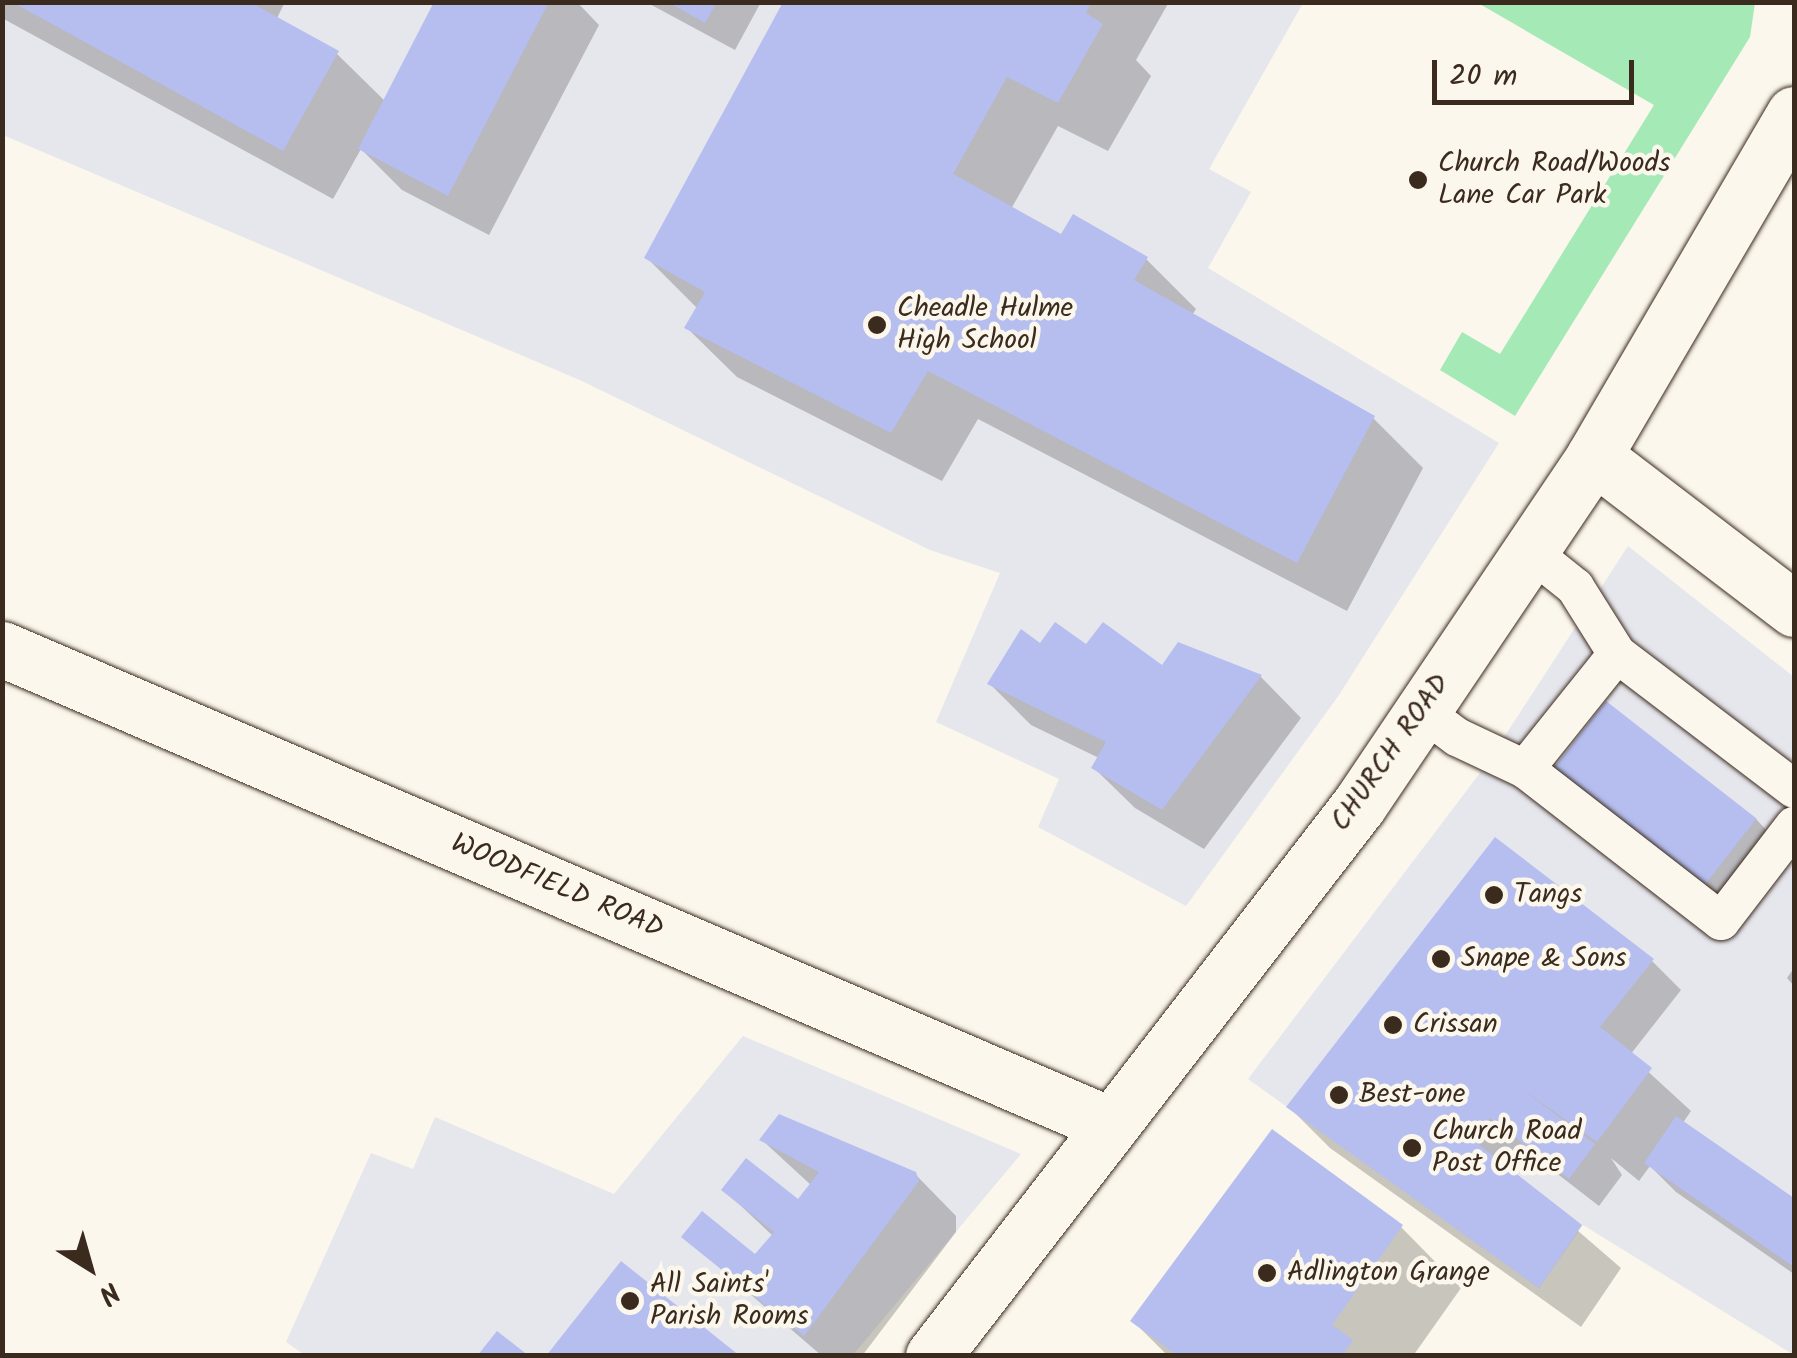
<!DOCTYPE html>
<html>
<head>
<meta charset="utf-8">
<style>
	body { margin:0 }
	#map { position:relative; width:1797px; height:1358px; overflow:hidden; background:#fbf7ec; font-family:Kalam,sans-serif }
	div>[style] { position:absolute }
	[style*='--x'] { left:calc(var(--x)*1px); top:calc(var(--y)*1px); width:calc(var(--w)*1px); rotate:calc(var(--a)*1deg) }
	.built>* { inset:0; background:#e6e6ed }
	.green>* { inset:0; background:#a5eab6 }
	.shadow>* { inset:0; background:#0003 }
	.building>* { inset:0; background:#b5beef; transform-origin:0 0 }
	.roads { filter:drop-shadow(0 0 2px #3b2a1e) drop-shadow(0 0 2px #3b2a1e) }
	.service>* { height:38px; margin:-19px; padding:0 19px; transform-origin:19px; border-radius:19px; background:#fbf7ec }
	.minor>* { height:55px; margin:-27.5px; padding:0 27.5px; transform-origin:27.5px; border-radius:27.5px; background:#fbf7ec }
	.secondary>* { height:55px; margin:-27.5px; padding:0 27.5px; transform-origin:27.5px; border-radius:27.5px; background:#fbf7ec }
	.dots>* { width:28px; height:28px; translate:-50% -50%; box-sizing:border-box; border:5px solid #fbf7ec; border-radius:50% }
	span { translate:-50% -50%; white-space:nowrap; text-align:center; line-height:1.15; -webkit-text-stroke:9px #fbf7ec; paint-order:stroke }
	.poi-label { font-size:28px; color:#3b2a1e }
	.left { translate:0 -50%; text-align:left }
	.street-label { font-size:28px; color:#3b2a1e }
	.frame { position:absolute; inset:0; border:5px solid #3b2a1e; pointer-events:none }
	.north { position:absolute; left:40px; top:1218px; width:100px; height:100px; -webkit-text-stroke:8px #fbf7ec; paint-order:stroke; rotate:143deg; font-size:28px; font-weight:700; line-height:40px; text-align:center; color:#3b2a1e }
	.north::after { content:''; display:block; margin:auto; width:35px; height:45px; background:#3b2a1e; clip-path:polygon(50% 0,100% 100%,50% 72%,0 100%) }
	.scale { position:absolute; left:1432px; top:60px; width:202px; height:45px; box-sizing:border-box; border:5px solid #3b2a1e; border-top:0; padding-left:12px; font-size:30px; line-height:35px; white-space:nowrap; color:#3b2a1e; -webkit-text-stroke:8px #fbf7ec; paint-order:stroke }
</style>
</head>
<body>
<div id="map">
	<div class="built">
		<i style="clip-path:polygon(2px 3px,1303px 3px,1209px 169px,1251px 192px,1208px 268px,1499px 443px,1339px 695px,1186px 906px,1038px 827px,1059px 779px,936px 722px,1000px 573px,930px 550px,582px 381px,3px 135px)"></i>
		<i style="clip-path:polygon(1628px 546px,1794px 677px,1794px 1355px,1583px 1225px,1539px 1288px,1248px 1079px,1486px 765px)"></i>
		<i style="clip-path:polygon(743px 1036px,1021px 1154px,853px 1355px,306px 1356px,286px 1342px,371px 1153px,413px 1169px,435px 1117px,614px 1194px)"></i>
	</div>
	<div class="green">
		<i style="clip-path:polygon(1478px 3px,1755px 3px,1750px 37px,1515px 416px,1440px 370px,1462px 332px,1500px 354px,1654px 105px)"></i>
	</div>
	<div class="shadow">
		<i style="clip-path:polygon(2px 2px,285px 2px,276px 20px,337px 54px,386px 102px,437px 2px,577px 2px,599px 25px,489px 235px,402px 190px,361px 149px,333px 199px,2px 18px)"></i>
		<i style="clip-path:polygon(646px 2px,761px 2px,735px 50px)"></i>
		<i style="clip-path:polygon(786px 2px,1169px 2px,1136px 60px,1151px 76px,1108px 151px,1058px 126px,1011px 209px,1062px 237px,1146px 259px,1196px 309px,1192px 315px,1373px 418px,1423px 468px,1347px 611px,978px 419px,942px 481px,737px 377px,687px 328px,698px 309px,647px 258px)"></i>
		<i style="clip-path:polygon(1179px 645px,1261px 677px,1301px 718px,1204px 849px,1135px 808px,1094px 768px,1099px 758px,1031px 725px,990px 684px,1040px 647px,1086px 647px,1162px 669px)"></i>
		<i style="clip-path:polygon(1570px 785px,1756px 819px,1770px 834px,1719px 901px)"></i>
		<i style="clip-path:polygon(1652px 961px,1681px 990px,1630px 1055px,1691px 1111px,1682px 1124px,1794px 1202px,1794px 1274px,1676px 1192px,1650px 1166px,1639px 1181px,1611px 1158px,1622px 1175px,1599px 1206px,1520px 1145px,1504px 1167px,1621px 1268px,1581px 1327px,1330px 1148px,1289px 1107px)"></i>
		<i style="clip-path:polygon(1794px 968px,1794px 986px,1787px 978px)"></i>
		<i style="clip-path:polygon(762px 1140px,915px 1174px,956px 1216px,956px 1232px,862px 1356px,822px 1356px,684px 1237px,755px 1258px,773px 1236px,724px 1190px,799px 1202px,812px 1186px)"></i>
		<i style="clip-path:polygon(1401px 1227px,1461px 1288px,1413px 1356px,1168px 1356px,1133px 1321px)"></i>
	</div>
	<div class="building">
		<i style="clip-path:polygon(12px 2px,250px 2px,339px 51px,283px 151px)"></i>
		<i style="clip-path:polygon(434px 2px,549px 2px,448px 196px,358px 149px)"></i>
		<i style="clip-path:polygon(668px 2px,717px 2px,705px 23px)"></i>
		<i style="clip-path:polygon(783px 2px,1091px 2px,1086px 13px,1103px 24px,1058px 103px,1007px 77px,953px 174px,1061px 234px,1073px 214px,1148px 257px,1134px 280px,1375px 416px,1297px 563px,928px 371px,891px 433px,684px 328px,705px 292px,644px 258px)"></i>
		<i style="clip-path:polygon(1055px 622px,1086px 644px,1103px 622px,1162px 665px,1178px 642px,1262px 675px,1162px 810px,1091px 768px,1106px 742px,987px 684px,1021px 629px,1040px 643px)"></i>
		<i style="left:1606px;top:701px;width:191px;height:88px;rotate:38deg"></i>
		<i style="clip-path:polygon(1495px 837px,1654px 959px,1600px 1027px,1652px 1068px,1597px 1142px,1519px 1087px,1595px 1144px,1569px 1179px,1490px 1118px,1473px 1140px,1582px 1225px,1539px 1288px,1286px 1107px)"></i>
		<i style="clip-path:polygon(779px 1114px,916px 1172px,919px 1181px,804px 1336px,681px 1237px,702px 1211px,755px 1254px,774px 1232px,721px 1190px,746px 1158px,798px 1199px,819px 1172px,759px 1140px)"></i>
		<i style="clip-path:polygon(1676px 1116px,1794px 1198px,1794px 1267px,1644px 1163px)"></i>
		<i style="clip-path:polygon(1272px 1129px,1403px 1225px,1332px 1325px,1353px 1340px,1342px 1356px,1178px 1356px,1130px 1321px)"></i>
		<i style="clip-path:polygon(621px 1261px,740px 1356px,546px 1356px)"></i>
		<i style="clip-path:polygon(497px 1331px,529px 1356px,477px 1356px)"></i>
	</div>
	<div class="roads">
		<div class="service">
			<i style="--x:1530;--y:551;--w:58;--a:38.7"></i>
			<i style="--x:1575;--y:587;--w:79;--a:57.9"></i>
			<i style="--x:1617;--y:654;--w:223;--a:37.3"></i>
			<i style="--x:1422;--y:711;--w:44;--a:36.6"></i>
			<i style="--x:1457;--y:737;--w:75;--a:25.2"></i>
			<i style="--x:1525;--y:769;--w:248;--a:37.8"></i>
			<i style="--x:1721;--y:921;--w:120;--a:-52.5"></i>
			<i style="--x:1525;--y:769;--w:147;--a:-51.3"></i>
		</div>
		<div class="minor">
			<i style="--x:1594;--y:456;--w:252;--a:37.4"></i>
			<i style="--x:2;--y:649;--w:1207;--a:23.23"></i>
		</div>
		<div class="secondary">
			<i style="--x:933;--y:1356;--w:696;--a:-52.29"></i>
			<i style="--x:1359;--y:805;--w:421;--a:-56"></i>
			<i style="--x:1594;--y:456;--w:396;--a:-59.7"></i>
		</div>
	</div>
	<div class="dots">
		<i style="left:1418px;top:180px;background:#3b2a1e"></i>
		<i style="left:877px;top:325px;background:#3b2a1e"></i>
		<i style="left:1494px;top:895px;background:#3b2a1e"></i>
		<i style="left:1441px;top:959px;background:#3b2a1e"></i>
		<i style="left:1393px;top:1025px;background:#3b2a1e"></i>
		<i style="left:1339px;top:1095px;background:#3b2a1e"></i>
		<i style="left:1412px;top:1148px;background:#3b2a1e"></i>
		<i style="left:1267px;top:1273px;background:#3b2a1e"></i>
		<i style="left:630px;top:1301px;background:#3b2a1e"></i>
	</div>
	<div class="poi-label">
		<span class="left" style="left:1438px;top:180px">Church Road/Woods<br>Lane Car Park</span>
		<span class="left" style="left:897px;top:325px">Cheadle Hulme<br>High School</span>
		<span class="left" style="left:1514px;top:895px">Tangs</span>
		<span class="left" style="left:1461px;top:959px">Snape &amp; Sons</span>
		<span class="left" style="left:1413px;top:1025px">Crissan</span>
		<span class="left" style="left:1359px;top:1095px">Best-one</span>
		<span class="left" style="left:1432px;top:1148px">Church Road<br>Post Office</span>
		<span class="left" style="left:1287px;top:1273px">Adlington Grange</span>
		<span class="left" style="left:650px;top:1301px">All Saints'<br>Parish Rooms</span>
	</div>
	<div class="street-label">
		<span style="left:1391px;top:753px;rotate:-55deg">CHURCH ROAD</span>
		<span style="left:557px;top:887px;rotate:23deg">WOODFIELD ROAD</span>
	</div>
	<div class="frame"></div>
	<div class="north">N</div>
	<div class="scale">20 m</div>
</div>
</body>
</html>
